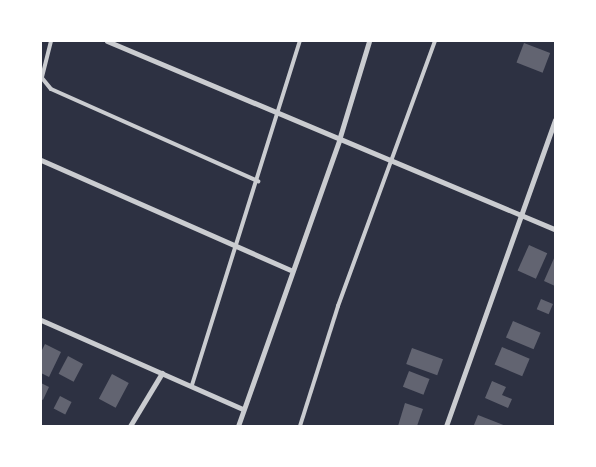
<!DOCTYPE html>
<html>
<head>
<meta charset="utf-8">
<style>
	body { margin:0 }
	#map { position:relative; width:596px; height:467px; overflow:hidden; background:#2d3142; font-family:"DM Sans",sans-serif }
	div>[style] { position:absolute }
	[style*='--x'] { left:calc(var(--x)*1px); top:calc(var(--y)*1px); width:calc(var(--w)*1px); rotate:calc(var(--a)*1deg) }
	.building>* { inset:0; background:#626471; transform-origin:0 0 }
	.service>* { height:4px; margin:-2px; padding:0 2px; transform-origin:2px; border-radius:2px; background:#caccd0 }
	.minor>* { height:5px; margin:-2.5px; padding:0 2.5px; transform-origin:2.5px; border-radius:2.5px; background:#caccd0 }
	span { translate:-50% -50%; white-space:nowrap; text-align:center; line-height:1.15; -webkit-text-stroke:4px #fff; paint-order:stroke }
	.frame { position:absolute; inset:0; border:42px solid #fff; pointer-events:none }
</style>
</head>
<body>
<div id="map">
	<div class="building">
		<i style="left:524px;top:43px;width:28px;height:21px;rotate:21deg"></i>
		<i style="left:529px;top:245px;width:20px;height:28px;rotate:24deg"></i>
		<i style="clip-path:polygon(555px 256px,555px 286px,544px 281px)"></i>
		<i style="left:541px;top:299px;width:13px;height:11px;rotate:23deg"></i>
		<i style="left:513px;top:321px;width:30px;height:18px;rotate:23deg"></i>
		<i style="clip-path:polygon(45px 344px,61px 352px,49px 377px,41px 373px,41px 352px)"></i>
		<i style="left:502px;top:347px;width:30px;height:19px;rotate:23deg"></i>
		<i style="left:412px;top:348px;width:33px;height:17px;rotate:20deg"></i>
		<i style="left:68px;top:356px;width:17px;height:20px;rotate:28deg"></i>
		<i style="left:409px;top:371px;width:22px;height:17px;rotate:21deg"></i>
		<i style="left:112px;top:374px;width:19px;height:28px;rotate:28deg"></i>
		<i style="clip-path:polygon(492px 381px,506px 387px,502px 395px,512px 399px,508px 408px,485px 398px)"></i>
		<i style="clip-path:polygon(41px 383px,49px 387px,43px 400px,41px 399px)"></i>
		<i style="left:60px;top:396px;width:13px;height:14px;rotate:27deg"></i>
		<i style="clip-path:polygon(405px 403px,423px 409px,417px 426px,398px 426px)"></i>
		<i style="clip-path:polygon(478px 415px,506px 426px,477px 426px,474px 425px)"></i>
	</div>
	<div class="service">
		<i style="--x:51;--y:41;--w:38;--a:104"></i>
		<i style="--x:42;--y:78;--w:14;--a:51"></i>
		<i style="--x:51;--y:89;--w:227;--a:24"></i>
		<i style="--x:192;--y:385;--w:361;--a:-72.6"></i>
		<i style="--x:300;--y:426;--w:126;--a:-72.4"></i>
		<i style="--x:338;--y:306;--w:282;--a:-69.9"></i>
	</div>
	<div class="minor">
		<i style="--x:107;--y:41;--w:486;--a:22.8"></i>
		<i style="--x:41;--y:160;--w:272;--a:23.8"></i>
		<i style="--x:41;--y:320;--w:221;--a:23.8"></i>
		<i style="--x:130;--y:426;--w:62;--a:-58.9"></i>
		<i style="--x:238;--y:426;--w:303;--a:-70.5"></i>
		<i style="--x:339;--y:140;--w:103;--a:-73.1"></i>
		<i style="--x:446;--y:426;--w:325;--a:-70.4"></i>
	</div>
	<div class="frame"></div>
</div>
</body>
</html>
